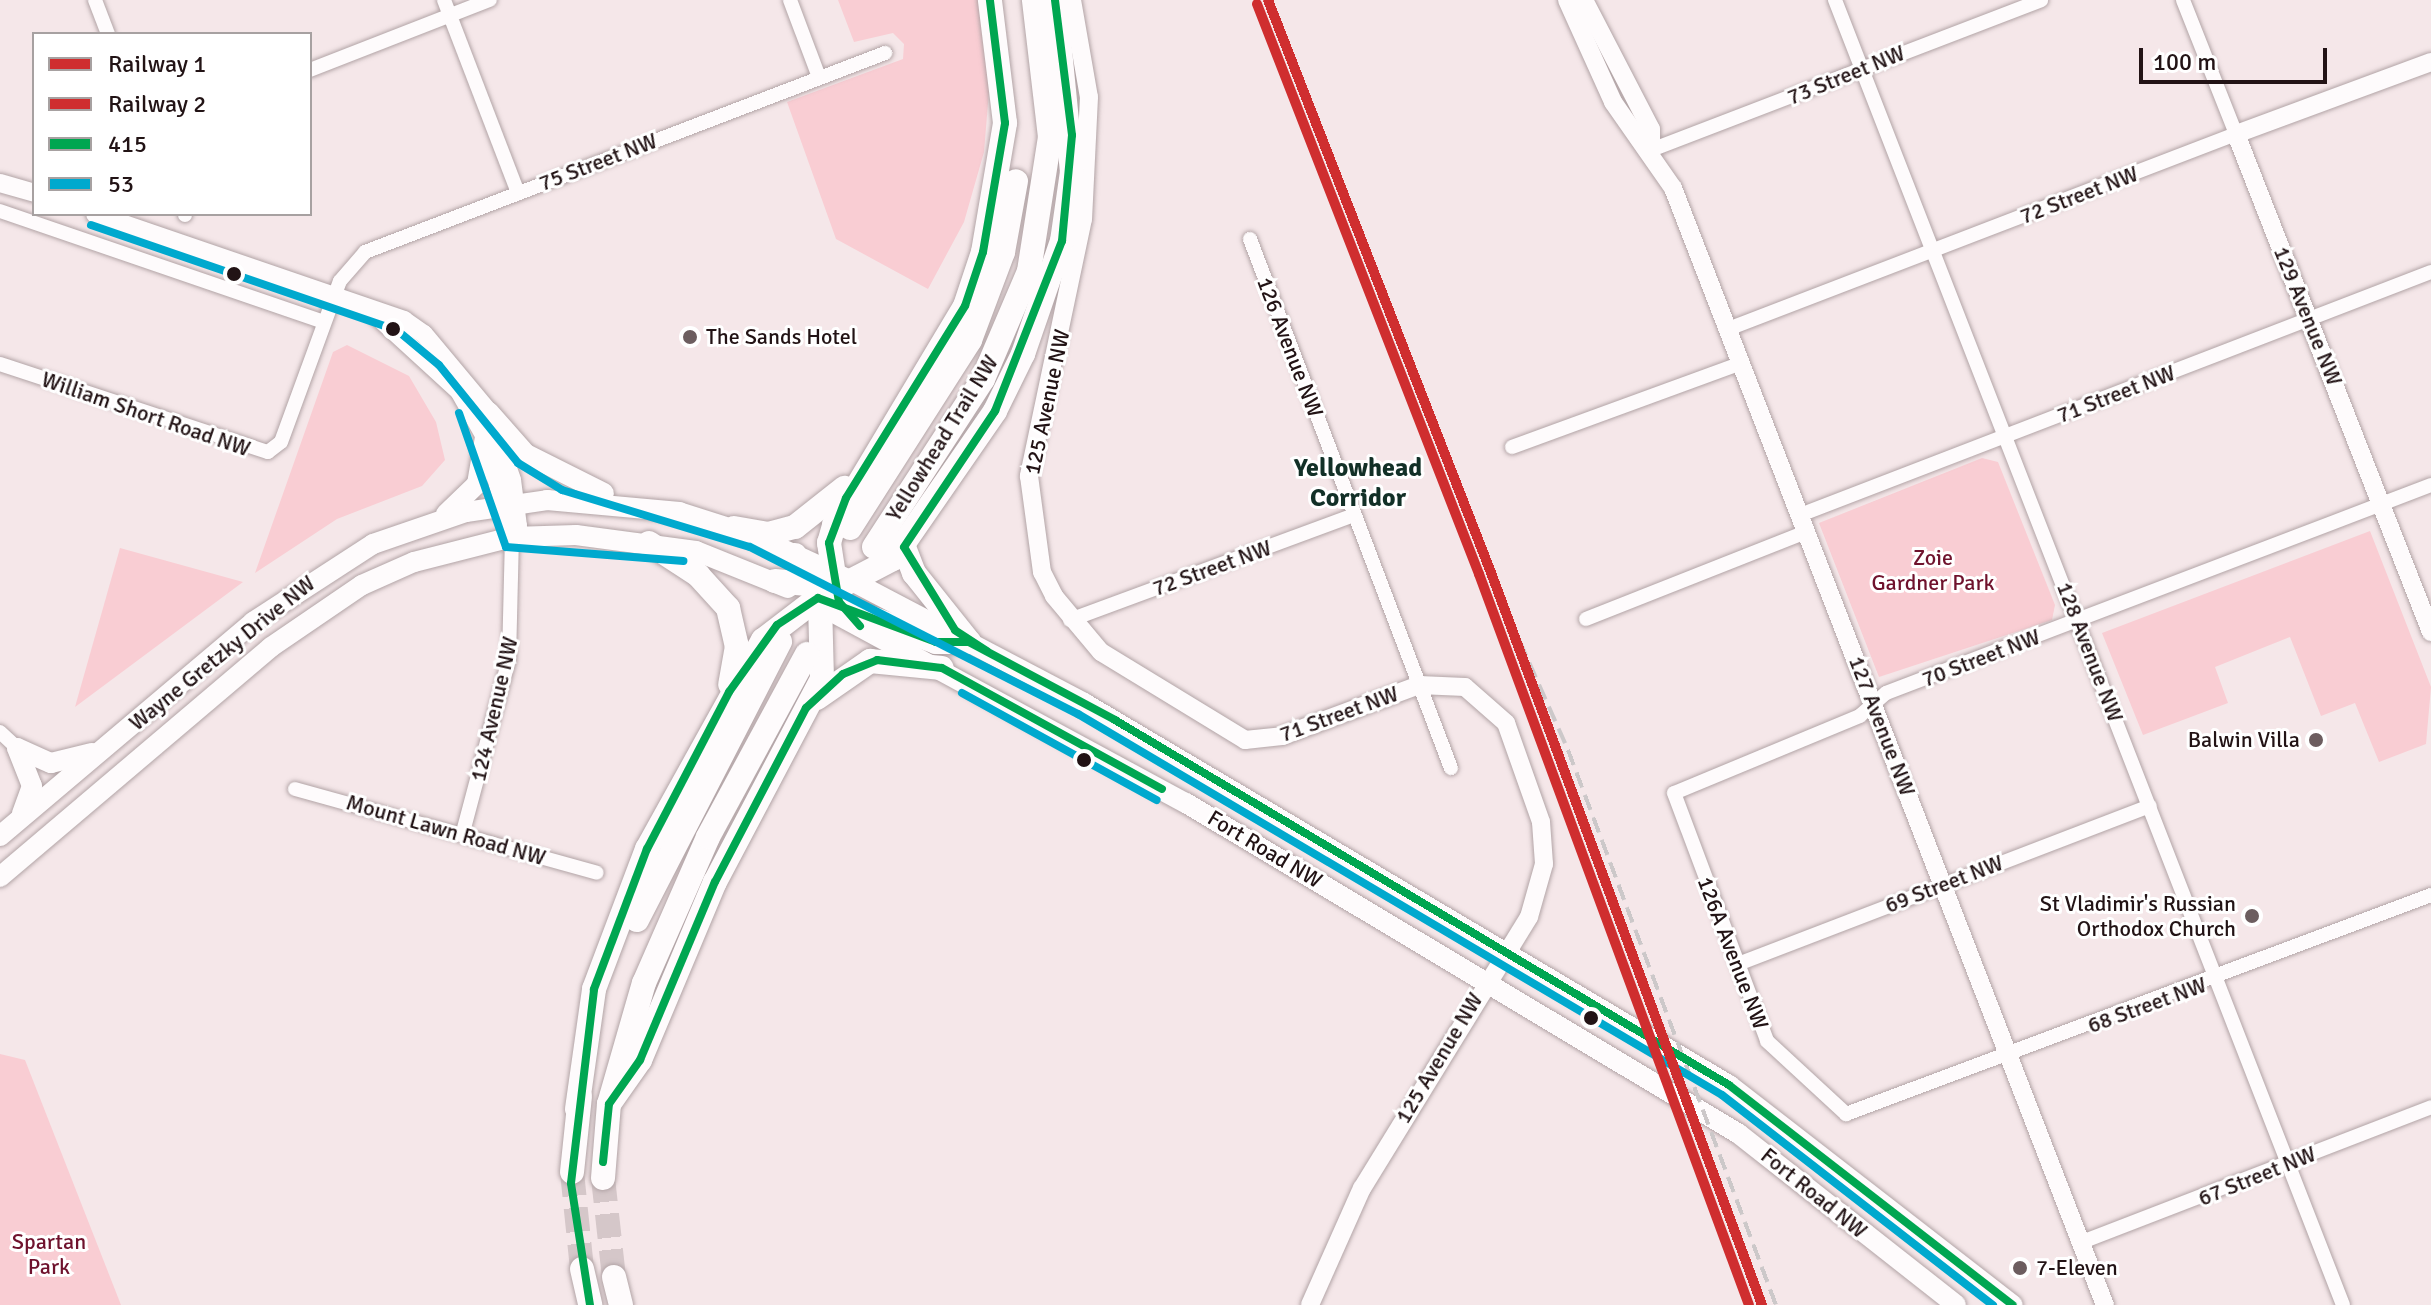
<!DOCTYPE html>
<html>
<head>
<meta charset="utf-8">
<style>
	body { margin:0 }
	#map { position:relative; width:2431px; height:1305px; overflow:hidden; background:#f5e7e9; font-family:Signika,sans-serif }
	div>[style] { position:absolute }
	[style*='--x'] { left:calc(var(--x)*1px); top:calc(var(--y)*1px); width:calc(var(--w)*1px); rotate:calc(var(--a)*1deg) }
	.green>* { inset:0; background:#f9cdd3 }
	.highway-tunnel>* { height:24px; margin-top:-12px; transform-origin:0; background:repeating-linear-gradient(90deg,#d5c7c9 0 24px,transparent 0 36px) }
	.roads { filter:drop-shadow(0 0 2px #b2a4a6) drop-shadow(0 0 2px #b2a4a6) }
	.street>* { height:14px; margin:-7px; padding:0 7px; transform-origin:7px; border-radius:7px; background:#fefbfc }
	.secondary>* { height:18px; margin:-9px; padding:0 9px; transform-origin:9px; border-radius:9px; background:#fefbfc }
	.primary>* { height:20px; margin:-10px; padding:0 10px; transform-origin:10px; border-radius:10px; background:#fefbfc }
	.highway>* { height:24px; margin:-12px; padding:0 12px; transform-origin:12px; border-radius:12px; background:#fefbfc }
	.rail>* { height:4px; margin-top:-2px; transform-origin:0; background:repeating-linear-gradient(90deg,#ccc8c9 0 16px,transparent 0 24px) }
	.bus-1>* { height:8px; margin:-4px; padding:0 4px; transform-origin:4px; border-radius:4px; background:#00a651 }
	.bus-2>* { height:8px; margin:-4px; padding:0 4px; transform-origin:4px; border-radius:4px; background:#00a9ce }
	.rail-1>* { height:10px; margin:-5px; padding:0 5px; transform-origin:5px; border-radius:5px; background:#cf2e2f }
	.rail-2>* { height:10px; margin:-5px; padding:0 5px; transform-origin:5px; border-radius:5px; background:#cf2e2f }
	.dots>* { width:22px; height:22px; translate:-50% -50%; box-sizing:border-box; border:4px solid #fff; border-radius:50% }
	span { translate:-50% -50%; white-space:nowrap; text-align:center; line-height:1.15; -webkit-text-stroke:6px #fff; paint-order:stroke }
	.street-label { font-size:22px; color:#221315 }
	.poi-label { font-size:22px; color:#221315 }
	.left { translate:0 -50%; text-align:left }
	.right { translate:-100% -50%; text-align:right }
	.park-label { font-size:22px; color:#6f122d }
	.quarter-label { font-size:26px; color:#123027; font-weight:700 }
	.legend { position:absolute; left:32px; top:32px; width:280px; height:184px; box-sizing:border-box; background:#fff; border:2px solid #a7a1a1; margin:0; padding:10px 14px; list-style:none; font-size:24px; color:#221315 }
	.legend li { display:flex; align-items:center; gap:16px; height:40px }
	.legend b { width:40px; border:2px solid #a7a1a1 }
	.scale { position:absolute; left:2139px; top:48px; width:188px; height:36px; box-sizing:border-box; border:4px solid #221315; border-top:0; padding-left:10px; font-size:24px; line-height:28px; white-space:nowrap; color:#221315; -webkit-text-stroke:6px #fff; paint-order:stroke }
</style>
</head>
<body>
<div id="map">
	<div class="green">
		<i style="clip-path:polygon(838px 0,980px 0,990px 79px,984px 152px,964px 222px,928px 289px,836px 239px,787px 102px,903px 59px,904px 44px,893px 33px,854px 42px)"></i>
		<i style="clip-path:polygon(347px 345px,409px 376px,436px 422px,445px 460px,422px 486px,337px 519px,255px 573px,333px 352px)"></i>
		<i style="clip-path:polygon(1982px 458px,1998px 462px,2055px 605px,2052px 620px,1879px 677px,1819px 523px)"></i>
		<i style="clip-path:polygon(2370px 531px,2431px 687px,2426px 744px,2379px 762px,2355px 703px,2321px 716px,2290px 637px,2215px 667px,2228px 703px,2143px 735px,2102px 633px)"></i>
		<i style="clip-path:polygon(120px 548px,243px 582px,75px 707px)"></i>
		<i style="clip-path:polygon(0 1054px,25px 1060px,121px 1305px,0 1305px)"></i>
	</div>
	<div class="highway-tunnel">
		<i style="--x:572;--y:1172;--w:98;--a:84.1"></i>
		<i style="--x:603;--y:1178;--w:100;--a:83.7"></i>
	</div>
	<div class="roads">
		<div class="street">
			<i style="--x:95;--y:0;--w:36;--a:69"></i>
			<i style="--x:444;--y:0;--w:207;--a:69"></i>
			<i style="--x:790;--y:0;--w:82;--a:69.4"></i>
			<i style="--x:1835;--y:0;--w:1400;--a:68.73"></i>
			<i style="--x:310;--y:70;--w:193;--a:-21.3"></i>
			<i style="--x:1651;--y:150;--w:418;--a:-21"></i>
			<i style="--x:0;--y:211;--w:342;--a:18.9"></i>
			<i style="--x:185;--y:214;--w:1;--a:90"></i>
			<i style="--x:1250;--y:239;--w:566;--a:69.2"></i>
			<i style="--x:1728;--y:329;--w:544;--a:-21"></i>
			<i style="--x:2236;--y:134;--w:144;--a:-111.6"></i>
			<i style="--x:0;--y:364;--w:282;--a:18.2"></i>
			<i style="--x:268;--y:452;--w:16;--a:-38"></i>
			<i style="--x:281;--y:442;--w:171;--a:-69.9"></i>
			<i style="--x:340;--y:281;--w:38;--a:-49"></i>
			<i style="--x:365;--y:252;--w:557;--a:-20.94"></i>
			<i style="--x:1512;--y:447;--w:244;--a:-20.1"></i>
			<i style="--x:2431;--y:485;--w:583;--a:159.11"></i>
			<i style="--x:1886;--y:693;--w:35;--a:139"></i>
			<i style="--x:1860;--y:716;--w:201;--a:157.5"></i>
			<i style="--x:1674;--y:793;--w:265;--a:69.4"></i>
			<i style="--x:1767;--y:1041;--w:108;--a:42.7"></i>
			<i style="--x:1846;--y:1114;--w:625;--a:-20.52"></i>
			<i style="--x:1800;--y:515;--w:676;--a:-21.06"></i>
			<i style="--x:1586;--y:619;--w:237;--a:-21.6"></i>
			<i style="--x:1070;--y:620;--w:303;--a:-20.3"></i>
			<i style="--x:0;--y:732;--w:23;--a:43"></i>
			<i style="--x:295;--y:789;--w:313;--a:15.5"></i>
			<i style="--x:463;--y:832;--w:179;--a:-75.1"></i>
			<i style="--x:509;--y:659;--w:122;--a:-88.6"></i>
			<i style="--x:1738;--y:964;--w:441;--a:-21"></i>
			<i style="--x:2082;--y:1242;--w:374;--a:-21.1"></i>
		</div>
		<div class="secondary">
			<i style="--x:1072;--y:0;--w:98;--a:80.1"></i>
			<i style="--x:1089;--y:97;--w:122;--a:92.8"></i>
			<i style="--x:1083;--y:219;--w:263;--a:101.9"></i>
			<i style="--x:1029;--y:476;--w:97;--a:82.3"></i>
			<i style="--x:1042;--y:572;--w:27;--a:63"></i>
			<i style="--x:1054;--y:596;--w:73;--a:50"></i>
			<i style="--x:1101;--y:652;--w:169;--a:31.4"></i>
			<i style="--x:1245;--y:740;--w:37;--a:-6"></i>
			<i style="--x:1282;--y:736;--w:146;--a:-20.4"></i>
			<i style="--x:1419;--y:685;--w:46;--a:2.5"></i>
			<i style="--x:1465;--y:687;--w:55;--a:41.3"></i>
			<i style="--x:1506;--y:723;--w:105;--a:70.5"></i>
			<i style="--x:1541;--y:822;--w:42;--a:85.9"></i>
			<i style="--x:1544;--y:864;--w:55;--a:105.8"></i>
			<i style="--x:1529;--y:917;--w:318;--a:121.6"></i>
			<i style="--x:1362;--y:1188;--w:128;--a:114"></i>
			<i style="--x:1567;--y:0;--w:112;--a:65.7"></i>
			<i style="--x:1613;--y:102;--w:105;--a:55.1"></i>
			<i style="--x:1673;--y:188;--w:1198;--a:68.86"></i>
			<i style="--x:1584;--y:0;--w:145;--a:62.6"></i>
			<i style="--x:1651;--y:129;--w:21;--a:90"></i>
			<i style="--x:2431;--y:62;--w:208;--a:159.7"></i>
			<i style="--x:2236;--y:134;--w:535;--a:68.62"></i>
			<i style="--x:0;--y:183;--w:35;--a:16"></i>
			<i style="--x:95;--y:214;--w:327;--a:18.9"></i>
			<i style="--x:404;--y:320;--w:24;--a:35"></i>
			<i style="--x:424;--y:334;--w:102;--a:50.2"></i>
			<i style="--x:489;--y:412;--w:72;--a:71.3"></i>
			<i style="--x:512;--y:480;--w:46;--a:82.6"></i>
			<i style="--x:518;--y:526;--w:13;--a:119"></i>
			<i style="--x:376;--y:315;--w:113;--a:42.5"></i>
			<i style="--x:459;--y:391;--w:53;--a:60.5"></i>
			<i style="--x:485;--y:437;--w:104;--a:74.9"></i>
		</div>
		<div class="primary">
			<i style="--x:489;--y:412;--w:56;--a:48.6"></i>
			<i style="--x:526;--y:454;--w:87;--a:26.6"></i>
			<i style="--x:446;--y:514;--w:43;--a:-44.1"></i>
			<i style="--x:477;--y:484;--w:48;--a:-80.3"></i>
			<i style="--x:834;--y:613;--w:400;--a:28.4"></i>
			<i style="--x:1186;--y:803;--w:644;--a:30.9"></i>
			<i style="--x:1739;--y:1134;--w:276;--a:38.2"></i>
			<i style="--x:17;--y:748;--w:37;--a:24"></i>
			<i style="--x:51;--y:763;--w:42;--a:-13.7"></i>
			<i style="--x:17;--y:748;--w:41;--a:68.5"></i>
			<i style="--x:32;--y:786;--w:30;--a:110"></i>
			<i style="--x:0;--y:836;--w:331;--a:-40.2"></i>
			<i style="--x:253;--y:622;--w:143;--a:-33"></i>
			<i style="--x:373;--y:544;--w:98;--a:-19"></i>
			<i style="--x:466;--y:512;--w:82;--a:-8.4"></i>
			<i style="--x:547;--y:500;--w:133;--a:5.2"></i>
			<i style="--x:679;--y:512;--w:79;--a:17.7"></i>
			<i style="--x:754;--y:536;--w:110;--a:24.7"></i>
			<i style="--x:854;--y:582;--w:260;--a:27.7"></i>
			<i style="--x:1084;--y:703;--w:750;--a:30.64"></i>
			<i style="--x:1729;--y:1085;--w:359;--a:37.8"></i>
			<i style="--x:0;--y:877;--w:355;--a:-40.3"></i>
			<i style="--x:271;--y:647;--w:110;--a:-34.3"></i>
			<i style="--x:362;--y:585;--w:57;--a:-23.9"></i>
			<i style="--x:414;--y:562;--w:101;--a:-14.3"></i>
			<i style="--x:512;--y:537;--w:64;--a:-1.8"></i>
			<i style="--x:576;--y:535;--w:121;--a:7.6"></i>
			<i style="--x:696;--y:551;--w:99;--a:21.9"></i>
		</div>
		<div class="highway">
			<i style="--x:734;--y:528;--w:35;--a:10"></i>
			<i style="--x:768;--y:534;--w:28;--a:-15"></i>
			<i style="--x:795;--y:527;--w:63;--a:-38.5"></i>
			<i style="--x:850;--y:528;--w:223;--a:-57.4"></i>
			<i style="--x:970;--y:340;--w:94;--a:-69.4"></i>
			<i style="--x:1003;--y:252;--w:72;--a:-79.6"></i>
			<i style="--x:649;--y:543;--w:59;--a:33.1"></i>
			<i style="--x:698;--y:575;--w:45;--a:47.7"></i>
			<i style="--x:728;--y:608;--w:39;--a:77"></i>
			<i style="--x:737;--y:646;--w:39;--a:100"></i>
			<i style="--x:874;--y:547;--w:200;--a:-57"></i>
			<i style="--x:983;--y:379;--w:117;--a:-66.9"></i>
			<i style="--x:1029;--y:271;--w:136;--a:-81.1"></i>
			<i style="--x:1050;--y:137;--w:138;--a:-96.7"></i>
			<i style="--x:904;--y:547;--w:28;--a:69"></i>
			<i style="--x:914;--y:573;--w:88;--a:51.4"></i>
			<i style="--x:775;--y:581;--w:64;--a:5.4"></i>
			<i style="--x:839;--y:587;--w:61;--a:-27.4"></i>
			<i style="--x:893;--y:559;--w:180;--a:-55.4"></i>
			<i style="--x:995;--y:411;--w:64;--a:-63.8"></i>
			<i style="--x:1023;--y:354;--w:120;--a:-71"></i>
			<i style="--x:1062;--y:241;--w:70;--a:-81.8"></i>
			<i style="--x:1072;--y:172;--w:173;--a:-95.6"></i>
			<i style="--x:838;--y:601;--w:59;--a:-98.8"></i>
			<i style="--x:829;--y:543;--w:19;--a:-74"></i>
			<i style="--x:834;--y:525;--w:255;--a:-59.1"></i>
			<i style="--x:965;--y:306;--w:57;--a:-71.6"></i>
			<i style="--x:983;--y:252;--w:131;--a:-80.3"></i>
			<i style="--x:1005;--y:123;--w:124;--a:-97"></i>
			<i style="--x:817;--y:698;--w:65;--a:-34.9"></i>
			<i style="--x:870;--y:661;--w:72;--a:5.6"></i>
			<i style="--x:637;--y:920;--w:313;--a:-62.8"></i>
			<i style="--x:609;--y:1104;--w:54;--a:-54.8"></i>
			<i style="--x:640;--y:1060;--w:193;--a:-67.2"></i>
			<i style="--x:715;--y:882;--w:229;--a:-62.2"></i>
			<i style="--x:822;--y:679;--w:74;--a:-91.5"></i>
			<i style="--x:820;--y:605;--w:56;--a:-116.6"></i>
			<i style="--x:577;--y:1109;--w:121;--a:-81.9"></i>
			<i style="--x:594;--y:989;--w:150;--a:-69.3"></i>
			<i style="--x:647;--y:849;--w:239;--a:-61"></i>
			<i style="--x:763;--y:640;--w:69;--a:-37.4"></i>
			<i style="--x:818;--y:598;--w:126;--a:20.4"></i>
			<i style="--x:936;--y:642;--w:33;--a:0"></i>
			<i style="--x:572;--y:1172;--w:76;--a:-84"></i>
			<i style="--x:603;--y:1178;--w:74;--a:-85.4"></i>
			<i style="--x:609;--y:1104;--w:126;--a:-73.9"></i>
			<i style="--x:644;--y:983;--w:159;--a:-66.3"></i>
			<i style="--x:708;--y:837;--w:208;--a:-61.6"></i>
			<i style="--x:582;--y:1269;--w:37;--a:77"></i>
			<i style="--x:614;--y:1277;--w:29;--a:76"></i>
		</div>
	</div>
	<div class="rail">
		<i style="--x:1500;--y:597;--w:167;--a:66"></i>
		<i style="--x:1568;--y:750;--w:593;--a:69.46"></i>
	</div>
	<div class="bus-1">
		<i style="--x:860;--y:626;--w:32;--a:-131"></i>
		<i style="--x:839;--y:602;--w:60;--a:-99.6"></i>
		<i style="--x:829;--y:543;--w:48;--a:-69.3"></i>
		<i style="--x:846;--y:498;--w:226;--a:-58.2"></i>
		<i style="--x:965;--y:306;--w:57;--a:-71.6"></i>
		<i style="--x:983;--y:252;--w:131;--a:-80.3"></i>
		<i style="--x:1005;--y:123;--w:124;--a:-97"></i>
		<i style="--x:987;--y:651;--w:38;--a:-147"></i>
		<i style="--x:955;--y:630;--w:97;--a:-121.6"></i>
		<i style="--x:904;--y:547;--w:164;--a:-56.2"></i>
		<i style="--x:995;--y:411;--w:183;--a:-68.5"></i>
		<i style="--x:1062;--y:241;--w:106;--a:-84.6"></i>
		<i style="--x:1072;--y:135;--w:136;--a:-97.2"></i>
		<i style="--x:603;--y:1162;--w:58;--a:-84.1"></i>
		<i style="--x:609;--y:1104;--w:54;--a:-54.8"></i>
		<i style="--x:640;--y:1060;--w:193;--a:-67.2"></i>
		<i style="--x:715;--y:882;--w:196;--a:-62.4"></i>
		<i style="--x:806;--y:708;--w:50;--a:-42.6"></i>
		<i style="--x:843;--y:674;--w:37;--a:-22"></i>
		<i style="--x:877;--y:660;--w:65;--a:7"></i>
		<i style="--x:942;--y:668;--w:251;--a:28.8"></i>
		<i style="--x:590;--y:1305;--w:123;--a:-98.9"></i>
		<i style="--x:571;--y:1183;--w:195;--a:-83.2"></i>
		<i style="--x:594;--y:989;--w:150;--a:-69.3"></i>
		<i style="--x:647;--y:849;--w:177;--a:-62.4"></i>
		<i style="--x:729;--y:692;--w:82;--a:-54.4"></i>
		<i style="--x:777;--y:625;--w:49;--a:-33.4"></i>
		<i style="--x:818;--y:598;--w:126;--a:20.4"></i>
		<i style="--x:936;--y:642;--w:33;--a:0"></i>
		<i style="--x:969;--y:642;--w:166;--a:28.1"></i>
		<i style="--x:1115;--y:720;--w:714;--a:30.73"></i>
		<i style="--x:1729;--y:1085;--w:359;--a:37.8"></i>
	</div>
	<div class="bus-2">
		<i style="--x:91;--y:225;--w:325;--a:19"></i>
		<i style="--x:398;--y:331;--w:53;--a:39.7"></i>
		<i style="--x:439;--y:365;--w:126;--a:51.1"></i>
		<i style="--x:518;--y:463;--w:52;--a:31.5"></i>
		<i style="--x:562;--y:490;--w:196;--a:16.9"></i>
		<i style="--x:750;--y:547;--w:368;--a:27"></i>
		<i style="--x:1078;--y:714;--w:748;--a:30.61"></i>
		<i style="--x:1722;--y:1095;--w:343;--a:37.8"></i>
		<i style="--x:459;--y:413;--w:142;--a:70.7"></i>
		<i style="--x:506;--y:547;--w:178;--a:4.5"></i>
		<i style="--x:962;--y:693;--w:222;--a:28.8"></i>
	</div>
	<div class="rail-1">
		<i style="--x:1268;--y:0;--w:612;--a:68.72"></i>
		<i style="--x:1490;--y:570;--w:784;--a:69.69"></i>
	</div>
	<div class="rail-2">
		<i style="--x:1257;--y:4;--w:612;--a:68.72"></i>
		<i style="--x:1479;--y:574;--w:779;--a:69.73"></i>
	</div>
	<div class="dots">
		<i style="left:234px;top:274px;background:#221315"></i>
		<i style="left:393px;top:329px;background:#221315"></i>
		<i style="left:690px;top:337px;background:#6c5d5f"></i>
		<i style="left:2316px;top:740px;background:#6c5d5f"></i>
		<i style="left:1084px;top:760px;background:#221315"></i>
		<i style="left:2252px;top:916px;background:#6c5d5f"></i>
		<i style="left:1591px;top:1018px;background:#221315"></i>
		<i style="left:2020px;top:1268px;background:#6c5d5f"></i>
	</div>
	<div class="street-label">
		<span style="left:1846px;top:75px;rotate:-22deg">73 Street NW</span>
		<span style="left:598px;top:162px;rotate:-21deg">75 Street NW</span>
		<span style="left:2079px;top:195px;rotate:-21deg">72 Street NW</span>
		<span style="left:2308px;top:316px;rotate:68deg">129 Avenue NW</span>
		<span style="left:1290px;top:347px;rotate:69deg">126 Avenue NW</span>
		<span style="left:2116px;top:394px;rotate:-21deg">71 Street NW</span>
		<span style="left:1047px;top:402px;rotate:-78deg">125 Avenue NW</span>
		<span style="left:146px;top:414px;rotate:19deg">William Short Road NW</span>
		<span style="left:942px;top:438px;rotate:-58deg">Yellowhead Trail NW</span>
		<span style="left:1212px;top:568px;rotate:-20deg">72 Street NW</span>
		<span style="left:2090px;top:652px;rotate:69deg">128 Avenue NW</span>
		<span style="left:222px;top:653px;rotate:-39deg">Wayne Gretzky Drive NW</span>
		<span style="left:1981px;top:658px;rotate:-21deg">70 Street NW</span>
		<span style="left:494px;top:709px;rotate:-77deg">124 Avenue NW</span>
		<span style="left:1339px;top:714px;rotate:-20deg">71 Street NW</span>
		<span style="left:1882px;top:726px;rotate:69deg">127 Avenue NW</span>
		<span style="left:446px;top:830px;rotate:16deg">Mount Lawn Road NW</span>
		<span style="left:1265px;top:849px;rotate:31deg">Fort Road NW</span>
		<span style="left:1944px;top:884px;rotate:-21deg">69 Street NW</span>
		<span style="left:1733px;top:953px;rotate:69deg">126A Avenue NW</span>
		<span style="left:2147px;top:1005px;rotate:-20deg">68 Street NW</span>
		<span style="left:1439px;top:1058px;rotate:-59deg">125 Avenue NW</span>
		<span style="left:2257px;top:1176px;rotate:-22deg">67 Street NW</span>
		<span style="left:1814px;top:1193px;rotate:39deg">Fort Road NW</span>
	</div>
	<div class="poi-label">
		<span class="left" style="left:706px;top:337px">The Sands Hotel</span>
		<span class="right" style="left:2300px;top:740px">Balwin Villa</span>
		<span class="right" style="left:2236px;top:916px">St Vladimir's Russian<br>Orthodox Church</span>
		<span class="left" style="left:2036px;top:1268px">7-Eleven</span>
	</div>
	<div class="park-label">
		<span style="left:1933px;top:570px">Zoie<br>Gardner Park</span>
		<span style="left:49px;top:1254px">Spartan<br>Park</span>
	</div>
	<div class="quarter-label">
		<span style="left:1358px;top:484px">Yellowhead<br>Corridor</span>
	</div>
	<ul class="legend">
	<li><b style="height:10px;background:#cf2e2f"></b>Railway 1</li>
	<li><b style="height:10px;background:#cf2e2f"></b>Railway 2</li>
	<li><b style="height:10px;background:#00a651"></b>415</li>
	<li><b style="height:10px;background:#00a9ce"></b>53</li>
	</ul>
	<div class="scale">100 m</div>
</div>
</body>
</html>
